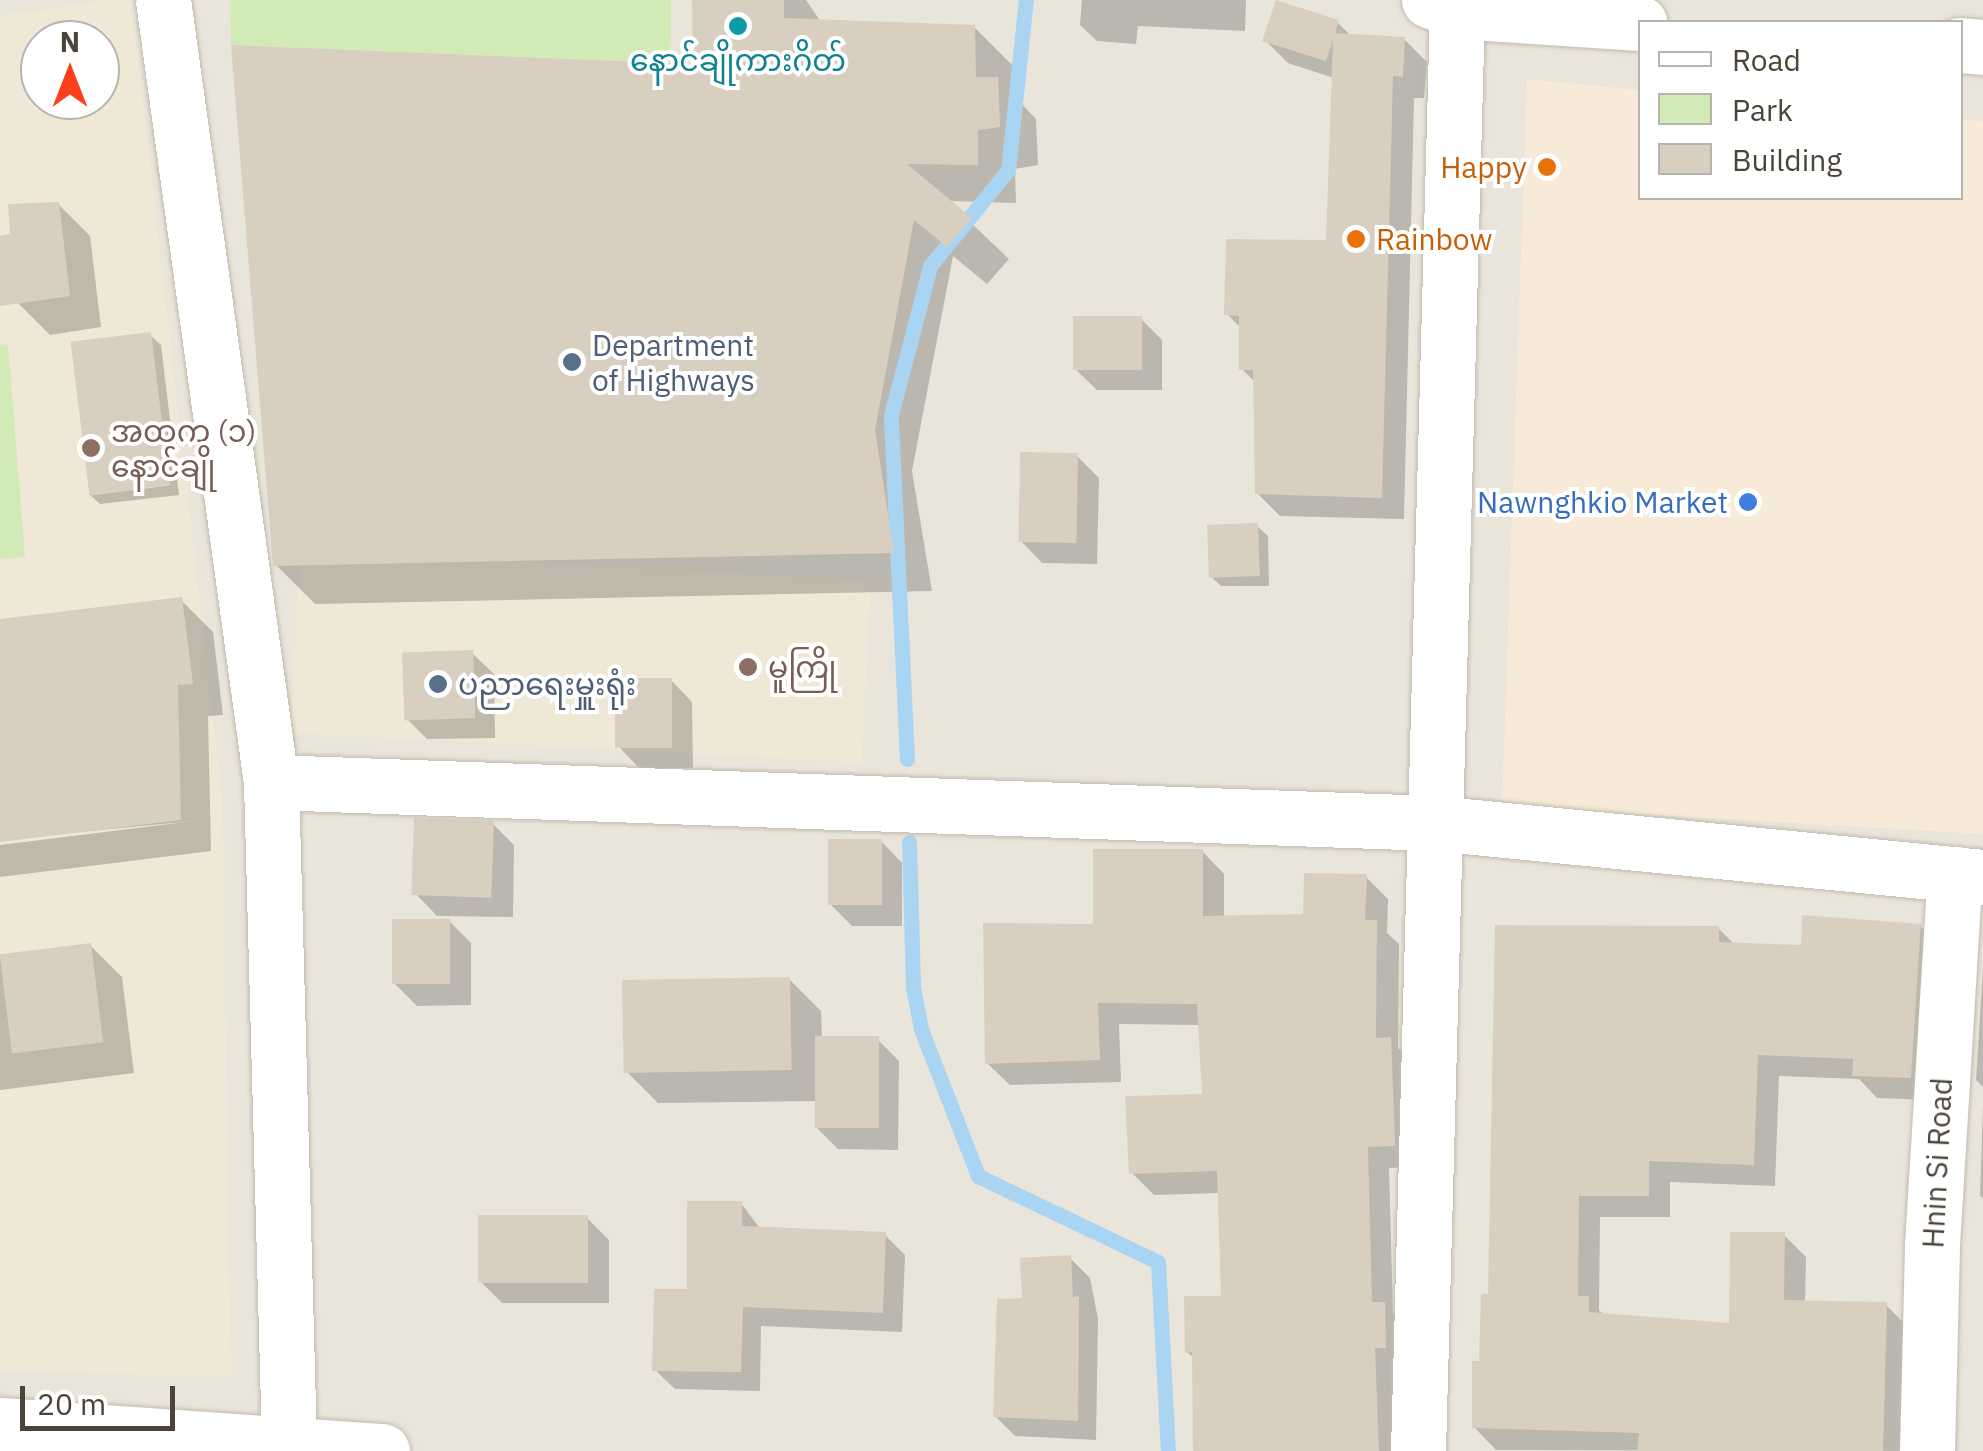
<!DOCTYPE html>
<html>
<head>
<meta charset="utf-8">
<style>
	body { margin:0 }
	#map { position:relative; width:1983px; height:1451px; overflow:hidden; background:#f6f3ec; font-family:"IBM Plex Sans","Noto Sans Myanmar",sans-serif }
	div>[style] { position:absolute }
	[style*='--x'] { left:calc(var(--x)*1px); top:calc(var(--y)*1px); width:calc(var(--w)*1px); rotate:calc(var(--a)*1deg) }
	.residential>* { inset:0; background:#eae5da }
	.commercial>* { inset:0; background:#f7ead8 }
	.education>* { inset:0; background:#efe8d6; transform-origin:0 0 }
	.green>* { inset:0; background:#d2eab5 }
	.shadow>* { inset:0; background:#0003 }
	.stream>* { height:15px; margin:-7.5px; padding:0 7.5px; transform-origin:7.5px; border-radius:7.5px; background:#a9d4f2 }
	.building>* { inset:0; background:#d8cfc1; transform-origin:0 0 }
	.roads { filter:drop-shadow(0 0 2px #c2bbae) drop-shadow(0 0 2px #c2bbae) }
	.street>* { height:55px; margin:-27.5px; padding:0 27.5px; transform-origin:27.5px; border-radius:27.5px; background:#fff }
	.dots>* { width:28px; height:28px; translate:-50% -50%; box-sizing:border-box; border:5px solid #fff; border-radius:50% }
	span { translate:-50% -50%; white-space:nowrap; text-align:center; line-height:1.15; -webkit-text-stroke:8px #fff; paint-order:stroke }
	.culture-label { font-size:30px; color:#0d838f }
	.food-label { font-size:30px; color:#c56008 }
	.right { translate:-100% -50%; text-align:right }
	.left { translate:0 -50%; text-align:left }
	.service-label { font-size:30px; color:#4e5e75 }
	.education-label { font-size:30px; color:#785e54 }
	.shop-label { font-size:30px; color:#366cbe }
	.street-label { font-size:30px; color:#4b4439 }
	.legend { position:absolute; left:1638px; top:20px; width:325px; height:180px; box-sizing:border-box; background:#fff; border:2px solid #b7b4b0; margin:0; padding:12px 18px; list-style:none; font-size:30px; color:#4b4439 }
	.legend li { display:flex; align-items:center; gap:20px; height:50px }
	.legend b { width:50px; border:2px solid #b7b4b0 }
	.north { position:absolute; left:20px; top:20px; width:100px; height:100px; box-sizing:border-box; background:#fff; border:2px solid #b7b4b0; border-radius:50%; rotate:0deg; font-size:28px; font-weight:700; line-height:40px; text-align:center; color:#4b4439 }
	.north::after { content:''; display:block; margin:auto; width:35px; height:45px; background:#fc3f1d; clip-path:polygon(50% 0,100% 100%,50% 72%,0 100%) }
	.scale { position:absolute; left:20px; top:1386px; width:155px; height:45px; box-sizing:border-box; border:5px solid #4b4439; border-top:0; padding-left:12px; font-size:30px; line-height:35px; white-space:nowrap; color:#4b4439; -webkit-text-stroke:8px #fff; paint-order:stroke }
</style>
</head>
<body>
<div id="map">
	<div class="residential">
		<i style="clip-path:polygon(evenodd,0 0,1983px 0,1983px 1451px,0 1451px,0 0,1640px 22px,1960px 22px,1960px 198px,1640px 198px,1640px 22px,0 0,40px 40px,100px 40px,100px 100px,40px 100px,40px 40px)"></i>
	</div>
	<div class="commercial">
		<i style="clip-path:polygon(1527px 79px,1640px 90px,1640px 198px,1960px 198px,1961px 119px,1983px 121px,1983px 834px,1502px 806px)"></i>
	</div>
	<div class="education">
		<i style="clip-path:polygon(evenodd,108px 0,131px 0,222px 797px,231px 1377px,0 1371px,0 16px,108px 0,40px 40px,100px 40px,100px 100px,40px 100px,40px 40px)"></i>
		<i style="left:871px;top:580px;width:183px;height:572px;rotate:93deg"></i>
	</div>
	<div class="green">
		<i style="clip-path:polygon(230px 0,671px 0,670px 63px,231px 45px)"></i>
		<i style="clip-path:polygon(8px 344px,25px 557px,0 559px,0 345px)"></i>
	</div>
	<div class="shadow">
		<i style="clip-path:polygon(694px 0,806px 0,821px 22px,974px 27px,1013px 66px,1014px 96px,1036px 119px,1038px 165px,1015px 169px,1016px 203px,948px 201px,1009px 259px,987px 284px,953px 256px,912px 471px,932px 591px,315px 604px,276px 565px,696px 67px)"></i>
		<i style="clip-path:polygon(1082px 0,1246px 0,1245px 31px,1138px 26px,1136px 44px,1097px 41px,1080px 25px)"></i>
		<i style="clip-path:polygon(1338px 23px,1351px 36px,1404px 39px,1427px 62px,1424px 98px,1414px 98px,1404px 519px,1280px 516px,1257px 493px,1256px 383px,1242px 369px,1242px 329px,1227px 314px,1328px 242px,1334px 78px,1288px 63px,1265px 40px)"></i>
		<i style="clip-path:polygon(58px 204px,90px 236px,101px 327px,50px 335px,18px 303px)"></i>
		<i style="clip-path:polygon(1141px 319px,1162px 340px,1162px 390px,1097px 390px,1075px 369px)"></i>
		<i style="clip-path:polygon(150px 335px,161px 345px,179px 495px,100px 504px,89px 494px)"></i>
		<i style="clip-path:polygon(1077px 456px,1099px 478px,1097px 564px,1042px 563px,1021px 541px)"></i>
		<i style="clip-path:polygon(1257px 526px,1268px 536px,1269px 586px,1221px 586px,1210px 576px)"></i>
		<i style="clip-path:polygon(181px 600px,213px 632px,223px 715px,208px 716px,211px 851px,0 877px,0 845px,193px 821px,0 840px,0 622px)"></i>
		<i style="clip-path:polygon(472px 653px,494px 674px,495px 738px,427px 739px,405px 717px)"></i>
		<i style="clip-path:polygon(671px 680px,692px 702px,693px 768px,640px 769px,619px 747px)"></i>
		<i style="clip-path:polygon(493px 824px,514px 845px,513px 917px,437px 916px,416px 894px)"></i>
		<i style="clip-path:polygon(881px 841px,902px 863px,902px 926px,852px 926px,830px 904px)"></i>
		<i style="clip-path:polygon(1202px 851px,1224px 874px,1224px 918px,1305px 917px,1366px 877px,1388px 899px,1387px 933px,1399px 944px,1398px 1048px,1412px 1062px,1416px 1167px,1389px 1168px,1393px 1313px,1406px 1326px,1399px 1451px,1196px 1451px,1195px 1359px,1187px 1352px,1223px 1298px,1220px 1193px,1154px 1195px,1132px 1173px,1205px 1096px,1201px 1025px,1119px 1024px,1121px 1082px,1010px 1085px,987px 1063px,1095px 927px)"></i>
		<i style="clip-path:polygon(449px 921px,471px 943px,471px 1005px,417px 1006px,395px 984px)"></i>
		<i style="clip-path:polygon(1920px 926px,1942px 948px,1932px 1100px,1877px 1098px,1859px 1079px,1779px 1076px,1775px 1186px,1670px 1182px,1670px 1217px,1600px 1217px,1599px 1310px,1605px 1316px,1731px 1326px,1784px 1235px,1806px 1257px,1805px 1303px,1886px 1305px,1908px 1327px,1916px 1451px,1496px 1450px,1474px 1427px,1490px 1297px,1718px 928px,1735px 945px,1804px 948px)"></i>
		<i style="clip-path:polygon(90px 945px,122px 977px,134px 1073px,0 1090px,0 957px)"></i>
		<i style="clip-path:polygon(1983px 968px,1983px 1087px,1976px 1080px)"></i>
		<i style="clip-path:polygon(789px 979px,821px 1011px,822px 1038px,877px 1039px,899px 1061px,898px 1150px,838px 1149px,816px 1127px,816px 1101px,658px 1103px,626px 1071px)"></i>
		<i style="clip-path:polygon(1983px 1105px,1983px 1198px,1980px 1196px)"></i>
		<i style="clip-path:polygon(741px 1203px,761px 1230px,885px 1235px,905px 1255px,902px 1332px,761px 1326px,760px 1391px,675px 1389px,655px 1370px)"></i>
		<i style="clip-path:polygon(587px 1218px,609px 1240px,609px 1303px,502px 1303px,481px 1282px)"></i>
		<i style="clip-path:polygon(1070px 1258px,1090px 1278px,1098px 1319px,1096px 1440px,1015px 1436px,995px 1416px,1024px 1301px)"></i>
	</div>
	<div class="stream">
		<i style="--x:907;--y:759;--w:344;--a:-92.7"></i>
		<i style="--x:891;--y:415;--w:154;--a:-75.3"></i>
		<i style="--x:930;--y:266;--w:124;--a:-50.9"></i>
		<i style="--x:1008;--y:170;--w:171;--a:-84"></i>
		<i style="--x:909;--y:842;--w:145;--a:88.4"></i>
		<i style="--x:913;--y:987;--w:43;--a:79.2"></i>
		<i style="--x:921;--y:1029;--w:158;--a:68.8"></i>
		<i style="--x:978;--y:1176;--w:199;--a:25.5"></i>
		<i style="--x:1158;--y:1262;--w:189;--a:87"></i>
	</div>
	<div class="building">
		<i style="clip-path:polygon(692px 0,784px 0,784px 18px,975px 25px,976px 77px,998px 77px,1000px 127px,978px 130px,978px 165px,907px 164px,972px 218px,947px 247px,914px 220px,875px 430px,894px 553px,273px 566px,231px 45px,693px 64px)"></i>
		<i style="clip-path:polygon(1276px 0,1339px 20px,1335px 33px,1405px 37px,1403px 77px,1393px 76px,1382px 498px,1255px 494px,1253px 370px,1239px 370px,1239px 316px,1224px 315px,1226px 239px,1326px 240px,1333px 40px,1326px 61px,1262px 41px)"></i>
		<i style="clip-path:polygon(59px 202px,70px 296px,0 306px,0 236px,10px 234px,8px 204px)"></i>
		<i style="left:1073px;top:316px;width:69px;height:54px"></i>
		<i style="left:151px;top:332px;width:155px;height:81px;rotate:83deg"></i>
		<i style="left:1020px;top:452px;width:58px;height:90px;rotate:1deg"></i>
		<i style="left:1258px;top:523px;width:53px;height:51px;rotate:88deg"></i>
		<i style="clip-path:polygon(182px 597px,193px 684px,178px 685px,181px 820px,0 842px,0 619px)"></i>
		<i style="left:473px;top:650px;width:68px;height:71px;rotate:88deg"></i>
		<i style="left:615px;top:678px;width:57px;height:70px"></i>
		<i style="left:414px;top:818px;width:80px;height:77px;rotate:2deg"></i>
		<i style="left:828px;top:839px;width:54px;height:66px"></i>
		<i style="clip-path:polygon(1093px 849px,1203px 849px,1203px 916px,1303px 914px,1304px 873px,1367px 874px,1365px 920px,1377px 920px,1376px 1038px,1391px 1037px,1395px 1138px,1395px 1146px,1368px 1147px,1372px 1302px,1385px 1302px,1386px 1348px,1375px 1348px,1379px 1451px,1193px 1451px,1192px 1352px,1185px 1353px,1184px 1296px,1221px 1296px,1217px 1171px,1129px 1174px,1125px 1096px,1202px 1094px,1197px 1004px,1098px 1003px,1100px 1060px,985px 1064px,983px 923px,1093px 924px)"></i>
		<i style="clip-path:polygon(1802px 915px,1921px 924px,1911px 1078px,1852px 1076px,1853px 1059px,1758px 1055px,1754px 1165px,1649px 1161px,1649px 1196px,1579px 1196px,1578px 1296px,1589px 1296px,1589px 1312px,1729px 1323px,1730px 1232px,1785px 1232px,1784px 1300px,1887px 1302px,1883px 1451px,1637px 1451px,1639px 1433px,1472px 1428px,1472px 1361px,1479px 1361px,1481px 1294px,1488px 1294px,1495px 925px,1719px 926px,1719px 942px,1801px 945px)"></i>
		<i style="left:450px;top:919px;width:65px;height:58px;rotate:90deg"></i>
		<i style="left:91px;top:943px;width:100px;height:92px;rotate:83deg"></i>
		<i style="left:790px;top:977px;width:93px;height:168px;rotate:89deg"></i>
		<i style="left:815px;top:1036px;width:64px;height:92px"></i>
		<i style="clip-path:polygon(687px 1201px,742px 1201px,742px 1226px,886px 1232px,883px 1313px,743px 1307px,741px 1372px,652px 1371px,654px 1289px,687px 1289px)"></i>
		<i style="left:478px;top:1215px;width:110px;height:68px"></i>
		<i style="clip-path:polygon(1071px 1255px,1073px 1297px,1079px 1296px,1078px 1421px,993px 1417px,997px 1299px,1022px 1298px,1020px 1258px)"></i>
	</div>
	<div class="roads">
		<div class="street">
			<i style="--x:163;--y:0;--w:789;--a:82.14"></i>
			<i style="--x:271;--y:782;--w:663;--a:88.44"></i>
			<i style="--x:1429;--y:0;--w:30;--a:21"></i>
			<i style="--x:1457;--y:11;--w:183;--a:3.8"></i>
			<i style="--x:1960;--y:45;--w:23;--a:5"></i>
			<i style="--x:271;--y:782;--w:1164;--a:2.02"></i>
			<i style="--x:1434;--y:823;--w:552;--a:5.62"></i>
			<i style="--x:0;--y:1425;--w:383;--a:3.9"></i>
			<i style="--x:1418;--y:1451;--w:1441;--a:-88.45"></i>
			<i style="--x:1927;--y:1451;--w:206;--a:-88.6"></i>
			<i style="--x:1932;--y:1245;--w:372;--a:-86.5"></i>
		</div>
	</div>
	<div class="dots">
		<i style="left:738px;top:26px;background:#0f9aa8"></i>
		<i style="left:1547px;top:167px;background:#e8710a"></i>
		<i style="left:1356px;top:239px;background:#e8710a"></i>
		<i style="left:572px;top:362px;background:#5c6f8a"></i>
		<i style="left:91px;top:448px;background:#8d6e63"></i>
		<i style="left:1748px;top:502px;background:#3f7fe0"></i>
		<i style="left:748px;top:667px;background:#8d6e63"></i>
		<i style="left:438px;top:684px;background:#5c6f8a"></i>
	</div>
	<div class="culture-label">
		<span style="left:738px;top:60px">နောင်ချိုကားဂိတ်</span>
	</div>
	<div class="food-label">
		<span class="right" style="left:1527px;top:167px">Happy</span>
		<span class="left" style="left:1376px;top:239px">Rainbow</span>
	</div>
	<div class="service-label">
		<span class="left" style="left:592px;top:362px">Department<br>of Highways</span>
		<span class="left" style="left:458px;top:684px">ပညာရေးမှူးရုံး</span>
	</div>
	<div class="education-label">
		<span class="left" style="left:111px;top:448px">အထက (၁)<br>နောင်ချို</span>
		<span class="left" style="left:768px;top:667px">မူကြို</span>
	</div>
	<div class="shop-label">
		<span class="right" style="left:1728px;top:502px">Nawnghkio Market</span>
	</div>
	<div class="street-label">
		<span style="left:1937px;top:1163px;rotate:-87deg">Hnin Si Road</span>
	</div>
	<ul class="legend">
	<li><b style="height:12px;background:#fff"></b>Road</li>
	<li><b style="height:28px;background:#d2eab5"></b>Park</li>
	<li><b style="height:28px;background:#d8cfc1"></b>Building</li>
	</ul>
	<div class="north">N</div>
	<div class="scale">20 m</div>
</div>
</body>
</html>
